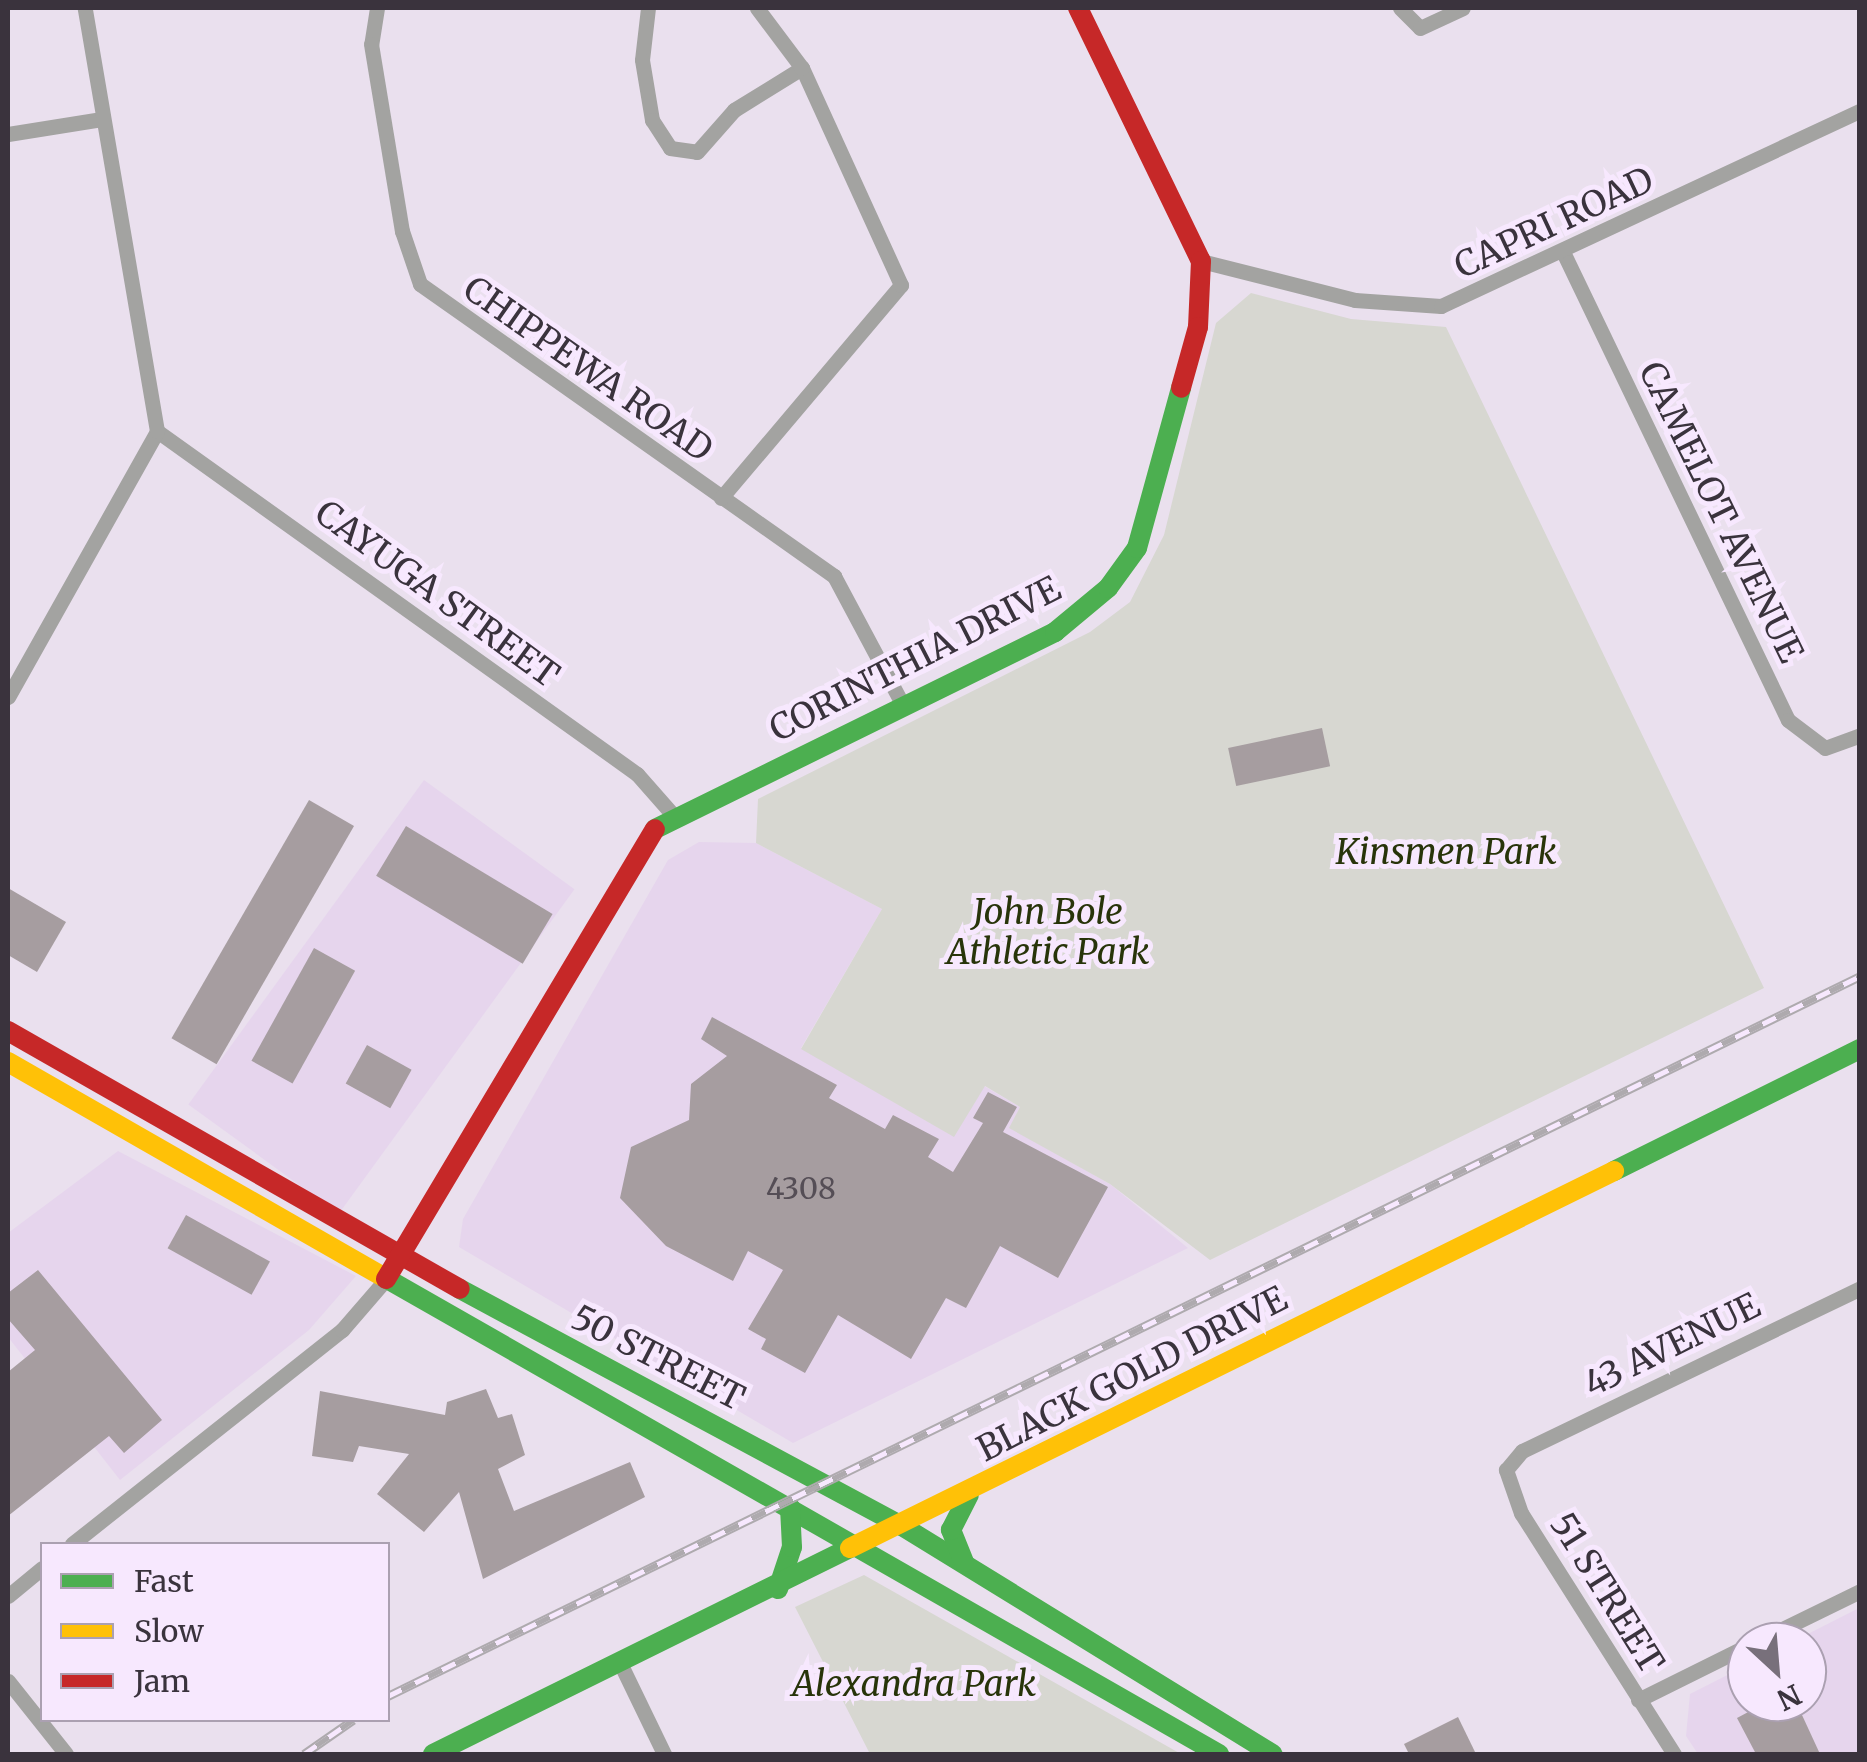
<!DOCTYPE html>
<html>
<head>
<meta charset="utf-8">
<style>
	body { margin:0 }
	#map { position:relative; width:1867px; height:1762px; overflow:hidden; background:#eae0ee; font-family:Merriweather,serif }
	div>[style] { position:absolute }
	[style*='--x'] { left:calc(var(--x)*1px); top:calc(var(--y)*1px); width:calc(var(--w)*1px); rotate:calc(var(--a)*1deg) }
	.built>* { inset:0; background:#e6d5ed; transform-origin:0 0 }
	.green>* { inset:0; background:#d7d7d1 }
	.building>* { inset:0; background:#a69da0; transform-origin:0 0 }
	.street>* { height:15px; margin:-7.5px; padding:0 7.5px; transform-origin:7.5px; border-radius:7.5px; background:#a3a3a1 }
	.fast>* { height:20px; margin:-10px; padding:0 10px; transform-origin:10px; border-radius:10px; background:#4caf50 }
	.slow>* { height:20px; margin:-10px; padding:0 10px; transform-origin:10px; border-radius:10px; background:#ffc107 }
	.jam>* { height:20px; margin:-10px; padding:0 10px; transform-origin:10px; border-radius:10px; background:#c62828 }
	.rail>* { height:9px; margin-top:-4.5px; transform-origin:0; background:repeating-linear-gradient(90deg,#f7e8fe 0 15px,#aeaaae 0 30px); box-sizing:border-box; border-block:2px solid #aeaaae }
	span { translate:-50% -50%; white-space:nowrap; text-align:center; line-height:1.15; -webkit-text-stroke:10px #f7e8fe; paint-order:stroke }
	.number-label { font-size:30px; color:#554e56 }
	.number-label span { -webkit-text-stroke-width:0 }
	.street-label { font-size:35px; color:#3a333d }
	.park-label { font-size:35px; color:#28340a; font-style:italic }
	.frame { position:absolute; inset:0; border:10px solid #3a333d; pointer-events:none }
	.legend { position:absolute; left:40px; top:1542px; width:350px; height:180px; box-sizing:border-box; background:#f7e8fe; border:2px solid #aba0b1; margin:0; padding:12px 18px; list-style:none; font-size:30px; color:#3a333d }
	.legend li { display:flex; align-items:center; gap:20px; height:50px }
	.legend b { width:50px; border:2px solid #aba0b1 }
	.north { position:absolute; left:1727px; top:1622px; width:100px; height:100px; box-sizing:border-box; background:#f7e8fe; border:2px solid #aba0b1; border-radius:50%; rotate:154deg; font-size:28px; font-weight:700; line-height:40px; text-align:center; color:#3a333d }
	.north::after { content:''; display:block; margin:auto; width:35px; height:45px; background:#78707b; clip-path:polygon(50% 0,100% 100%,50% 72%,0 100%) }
</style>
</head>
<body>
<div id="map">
	<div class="built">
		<i style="left:424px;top:780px;width:186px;height:401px;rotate:36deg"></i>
		<i style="clip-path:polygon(699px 842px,756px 843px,882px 909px,801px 1048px,953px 1136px,984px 1086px,1020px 1107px,1010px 1128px,1110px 1184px,1188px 1248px,793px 1443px,459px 1247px,463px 1219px,668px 860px)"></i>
		<i style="clip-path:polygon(118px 1151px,356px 1276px,309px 1330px,120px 1480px,8px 1337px,8px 1233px)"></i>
		<i style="clip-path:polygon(1859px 1608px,1859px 1754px,1698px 1754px,1686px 1736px,1690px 1694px,1747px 1665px,1747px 1702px,1807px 1702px,1807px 1642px,1792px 1642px)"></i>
	</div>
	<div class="green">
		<i style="clip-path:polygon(1251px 293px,1351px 319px,1446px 327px,1764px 988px,1210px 1260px,1110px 1184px,1009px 1128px,1020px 1107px,985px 1086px,954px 1137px,801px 1049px,882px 909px,756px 843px,758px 799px,1090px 632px,1130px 602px,1164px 535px,1216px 323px)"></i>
		<i style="clip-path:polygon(864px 1575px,910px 1601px,1181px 1754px,870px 1754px,795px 1607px)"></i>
	</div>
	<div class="building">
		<i style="left:1322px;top:728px;width:39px;height:96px;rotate:78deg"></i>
		<i style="left:309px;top:800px;width:52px;height:275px;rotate:30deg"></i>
		<i style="left:406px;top:826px;width:171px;height:58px;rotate:31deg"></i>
		<i style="clip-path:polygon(8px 888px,66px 922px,37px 972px,8px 955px)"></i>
		<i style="left:314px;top:948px;width:47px;height:129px;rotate:29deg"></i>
		<i style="clip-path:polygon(712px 1017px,837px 1085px,829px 1098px,885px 1129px,893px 1115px,939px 1139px,928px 1157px,953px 1172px,983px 1123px,973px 1118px,988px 1092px,1017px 1107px,1003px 1132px,1108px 1187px,1058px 1278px,1000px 1246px,966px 1308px,946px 1298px,911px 1359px,838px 1315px,805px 1373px,761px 1349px,766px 1339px,748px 1329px,783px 1270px,748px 1251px,733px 1281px,666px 1246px,620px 1198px,631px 1147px,689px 1120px,691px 1084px,727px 1056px,701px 1039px)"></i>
		<i style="left:367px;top:1045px;width:51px;height:44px;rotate:29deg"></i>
		<i style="left:186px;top:1215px;width:96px;height:38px;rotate:29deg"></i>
		<i style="clip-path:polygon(38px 1270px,162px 1420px,124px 1453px,109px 1436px,8px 1516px,8px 1372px,35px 1350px,8px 1319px,8px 1293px)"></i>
		<i style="clip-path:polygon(486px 1389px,498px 1418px,512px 1414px,525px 1455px,498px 1469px,514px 1511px,630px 1462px,645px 1497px,483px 1579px,459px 1492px,424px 1532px,377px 1494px,409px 1454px,359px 1446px,353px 1462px,312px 1456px,320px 1391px,445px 1415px,447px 1402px)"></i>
		<i style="clip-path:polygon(1767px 1702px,1796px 1702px,1820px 1754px,1756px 1754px,1737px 1718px)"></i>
		<i style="clip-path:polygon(1458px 1717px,1476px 1754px,1409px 1754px,1404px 1744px)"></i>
	</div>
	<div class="street">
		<i style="--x:377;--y:8;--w:36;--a:99"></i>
		<i style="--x:371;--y:44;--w:190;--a:80.6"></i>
		<i style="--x:402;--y:231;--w:56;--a:71.2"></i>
		<i style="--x:420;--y:284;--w:507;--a:35.2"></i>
		<i style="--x:834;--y:576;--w:149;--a:61.9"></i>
		<i style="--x:648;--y:8;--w:52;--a:96.6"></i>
		<i style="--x:642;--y:60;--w:61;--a:80.5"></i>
		<i style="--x:652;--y:120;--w:33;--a:57"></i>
		<i style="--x:670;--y:148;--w:27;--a:8"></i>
		<i style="--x:697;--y:152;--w:56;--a:-48.6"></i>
		<i style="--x:734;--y:110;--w:80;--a:-31.7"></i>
		<i style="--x:1400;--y:8;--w:28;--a:45"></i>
		<i style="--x:1420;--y:28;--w:47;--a:-24.9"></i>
		<i style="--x:8;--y:134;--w:95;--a:-9.1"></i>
		<i style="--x:1564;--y:254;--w:517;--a:64.33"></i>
		<i style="--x:1788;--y:720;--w:46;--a:37.1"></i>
		<i style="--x:1825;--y:748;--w:37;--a:-20"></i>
		<i style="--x:1201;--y:261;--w:159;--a:14.2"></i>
		<i style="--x:1355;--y:300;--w:86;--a:4"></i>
		<i style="--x:1441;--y:306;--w:462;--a:-25"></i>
		<i style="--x:157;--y:431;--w:590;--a:35.55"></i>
		<i style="--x:637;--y:774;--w:55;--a:48.7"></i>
		<i style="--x:721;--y:498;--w:279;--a:-49.8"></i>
		<i style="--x:901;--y:285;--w:239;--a:-114.5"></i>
		<i style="--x:802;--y:68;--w:75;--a:-126.9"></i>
		<i style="--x:8;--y:697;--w:305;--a:-60.7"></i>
		<i style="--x:157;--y:431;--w:429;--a:-99.7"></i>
		<i style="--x:72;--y:1544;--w:345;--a:-38.4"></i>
		<i style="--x:342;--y:1330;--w:67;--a:-49.2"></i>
		<i style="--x:8;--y:1596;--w:44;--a:-39.5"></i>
		<i style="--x:1756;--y:1642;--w:116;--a:-26.1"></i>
		<i style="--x:622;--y:1667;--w:97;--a:64.2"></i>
		<i style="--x:8;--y:1681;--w:93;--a:51.5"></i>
		<i style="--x:1638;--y:1700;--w:122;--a:-26.4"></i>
		<i style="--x:1674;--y:1754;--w:285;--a:-122.4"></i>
		<i style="--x:1521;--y:1513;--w:46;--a:-109.2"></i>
		<i style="--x:1506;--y:1470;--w:25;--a:-50"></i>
		<i style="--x:1522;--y:1451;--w:375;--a:-25.7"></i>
	</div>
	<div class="fast">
		<i style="--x:655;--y:829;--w:446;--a:-26.2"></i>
		<i style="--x:1055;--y:632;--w:69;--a:-39.7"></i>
		<i style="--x:1108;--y:588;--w:49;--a:-54.1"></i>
		<i style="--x:1137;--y:548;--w:166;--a:-74.6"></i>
		<i style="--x:1614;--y:1171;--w:275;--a:-26.4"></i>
		<i style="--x:382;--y:1276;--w:964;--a:29.73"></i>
		<i style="--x:460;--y:1289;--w:502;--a:28.2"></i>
		<i style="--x:902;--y:1526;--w:435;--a:31.6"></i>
		<i style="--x:964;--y:1562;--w:35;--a:-112"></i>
		<i style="--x:951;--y:1530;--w:39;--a:-63"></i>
		<i style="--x:778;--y:1589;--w:44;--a:-71.6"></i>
		<i style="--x:792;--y:1547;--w:40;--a:-92.9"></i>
		<i style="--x:433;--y:1754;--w:465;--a:-26.3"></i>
	</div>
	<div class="slow">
		<i style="--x:8;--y:1062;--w:431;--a:29.8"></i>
		<i style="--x:850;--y:1548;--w:852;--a:-26.26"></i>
	</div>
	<div class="jam">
		<i style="--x:1078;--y:8;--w:281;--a:64.1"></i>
		<i style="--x:1201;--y:261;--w:66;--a:92.6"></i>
		<i style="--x:1198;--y:327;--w:63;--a:105.6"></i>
		<i style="--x:8;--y:1031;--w:520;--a:29.72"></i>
		<i style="--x:386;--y:1279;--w:524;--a:-59.13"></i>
	</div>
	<div class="rail">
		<i style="--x:388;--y:1696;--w:1639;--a:-26.06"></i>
		<i style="--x:304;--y:1754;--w:60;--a:-34.8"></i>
	</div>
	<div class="number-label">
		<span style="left:801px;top:1188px">4308</span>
	</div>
	<div class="street-label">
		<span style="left:1554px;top:223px;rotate:-25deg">CAPRI ROAD</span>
		<span style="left:588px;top:369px;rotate:35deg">CHIPPEWA ROAD</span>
		<span style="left:1721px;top:512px;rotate:64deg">CAMELOT AVENUE</span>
		<span style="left:437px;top:594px;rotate:36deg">CAYUGA STREET</span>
		<span style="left:915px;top:659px;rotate:-27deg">CORINTHIA DRIVE</span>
		<span style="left:1672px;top:1345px;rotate:-26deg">43 AVENUE</span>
		<span style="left:658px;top:1358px;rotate:27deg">50 STREET</span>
		<span style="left:1132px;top:1374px;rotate:-27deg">BLACK GOLD DRIVE</span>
		<span style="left:1607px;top:1593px;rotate:58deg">51 STREET</span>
	</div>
	<div class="park-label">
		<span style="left:1446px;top:852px">Kinsmen Park</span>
		<span style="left:1048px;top:932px">John Bole<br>Athletic Park</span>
		<span style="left:914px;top:1684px">Alexandra Park</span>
	</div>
	<div class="frame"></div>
	<ul class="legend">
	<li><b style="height:12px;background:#4caf50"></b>Fast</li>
	<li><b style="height:12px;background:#ffc107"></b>Slow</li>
	<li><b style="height:12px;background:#c62828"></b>Jam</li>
	</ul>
	<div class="north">N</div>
</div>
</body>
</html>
